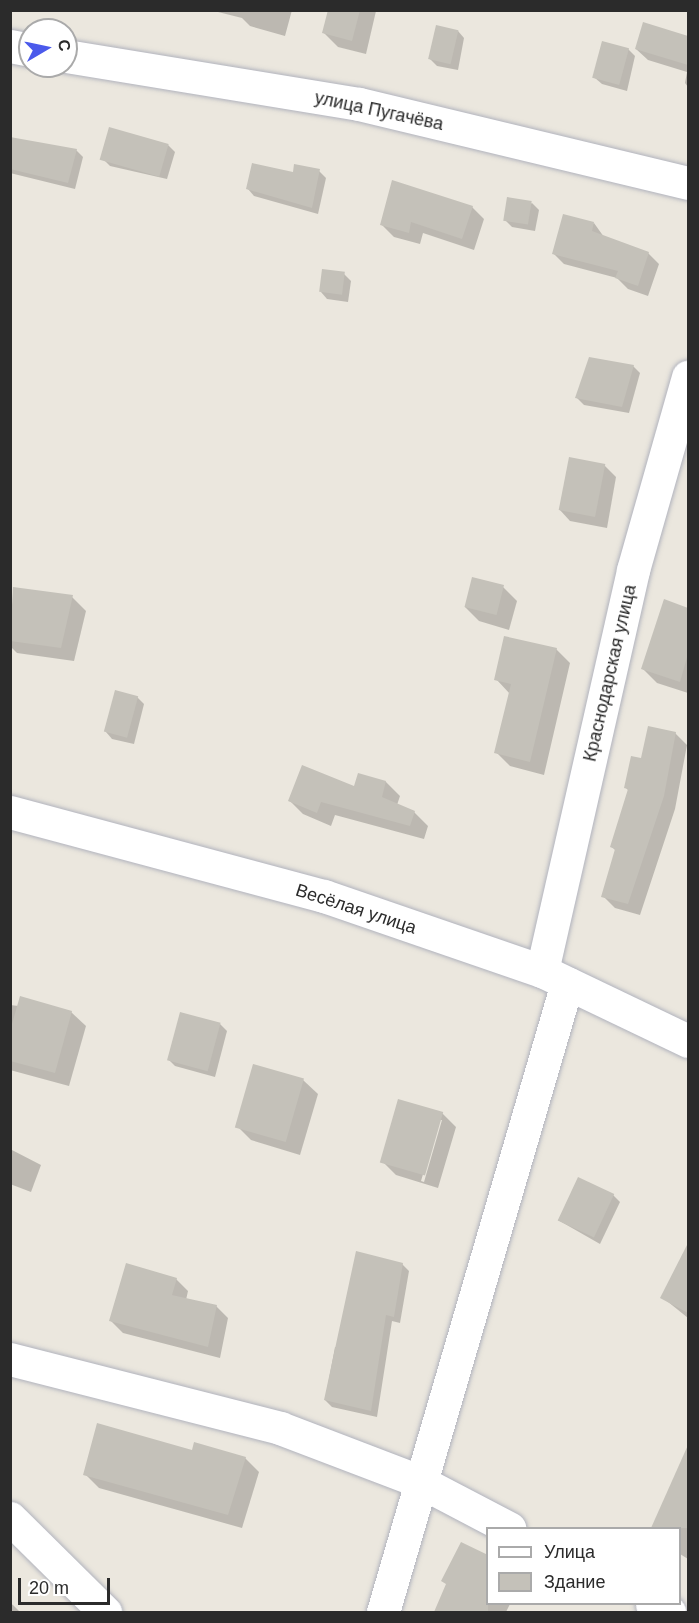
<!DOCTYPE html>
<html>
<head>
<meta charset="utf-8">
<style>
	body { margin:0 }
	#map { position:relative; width:699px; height:1623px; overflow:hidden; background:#ebe7de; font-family:Helvetica,sans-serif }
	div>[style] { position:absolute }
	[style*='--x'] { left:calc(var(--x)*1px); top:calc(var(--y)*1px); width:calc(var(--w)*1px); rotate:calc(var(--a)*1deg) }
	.shadow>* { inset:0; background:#0003 }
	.building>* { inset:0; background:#c4c1b9; transform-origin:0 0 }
	.roads { filter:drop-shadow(0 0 2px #b1b3bd) drop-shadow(0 0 2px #b1b3bd) }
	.minor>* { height:33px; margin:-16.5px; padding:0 16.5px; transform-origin:16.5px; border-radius:16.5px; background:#fff }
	span { translate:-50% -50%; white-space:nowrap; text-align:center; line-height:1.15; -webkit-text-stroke:5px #fff; paint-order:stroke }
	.street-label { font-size:18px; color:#2b2b2b }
	.frame { position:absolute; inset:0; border:12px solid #2b2b2b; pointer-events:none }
	.legend { position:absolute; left:486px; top:1527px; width:195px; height:78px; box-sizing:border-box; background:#fff; border:2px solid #aaa; margin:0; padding:8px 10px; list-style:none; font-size:18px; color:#2b2b2b }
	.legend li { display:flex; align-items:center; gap:12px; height:30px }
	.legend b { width:30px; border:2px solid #aaa }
	.north { position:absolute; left:18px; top:18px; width:60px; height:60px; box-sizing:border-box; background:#fff; border:2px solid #aaa; border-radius:50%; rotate:81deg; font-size:16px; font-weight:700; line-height:24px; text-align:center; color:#2b2b2b }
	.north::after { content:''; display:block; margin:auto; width:21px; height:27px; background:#4b5aeb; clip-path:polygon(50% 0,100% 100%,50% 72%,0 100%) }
	.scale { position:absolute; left:18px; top:1578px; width:92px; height:27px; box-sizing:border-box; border:3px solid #2b2b2b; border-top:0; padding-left:8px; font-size:18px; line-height:21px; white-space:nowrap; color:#2b2b2b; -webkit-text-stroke:4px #fff; paint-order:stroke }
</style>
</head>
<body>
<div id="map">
	<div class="shadow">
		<i style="clip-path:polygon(210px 10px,292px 10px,285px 36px,250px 26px,242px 18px)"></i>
		<i style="clip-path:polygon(330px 10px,376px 11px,366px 54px,338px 47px,324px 33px)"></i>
		<i style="clip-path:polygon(644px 24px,688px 37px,688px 87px,685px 83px,687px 72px,648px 60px,636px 49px)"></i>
		<i style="clip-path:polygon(458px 31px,464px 38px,458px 70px,437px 66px,430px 59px)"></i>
		<i style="clip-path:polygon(628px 49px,635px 56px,627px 91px,602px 84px,595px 78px)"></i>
		<i style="clip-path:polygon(10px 138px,76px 150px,83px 157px,75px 189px,10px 173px)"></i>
		<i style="clip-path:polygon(168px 145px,175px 152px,167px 179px,110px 166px,103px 159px)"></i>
		<i style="clip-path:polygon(319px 171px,326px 178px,318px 214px,254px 196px,248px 189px)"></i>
		<i style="clip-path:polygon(532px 203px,539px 210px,535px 231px,512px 227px,505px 220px)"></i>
		<i style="clip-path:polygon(472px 207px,484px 219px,474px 250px,423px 233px,420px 244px,394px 237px,382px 225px)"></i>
		<i style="clip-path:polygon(594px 223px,604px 237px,648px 253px,659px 264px,648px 296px,628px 289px,617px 278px,564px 264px,553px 253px)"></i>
		<i style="clip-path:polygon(344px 274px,351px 281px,348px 302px,327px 299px,321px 292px)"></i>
		<i style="clip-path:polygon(633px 366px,640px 373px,629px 413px,584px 405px,577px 398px)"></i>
		<i style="clip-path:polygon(604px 465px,616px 477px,607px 528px,570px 521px,559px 509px)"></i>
		<i style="clip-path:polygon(503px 587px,517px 601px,509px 630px,479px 621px,465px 607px)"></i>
		<i style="clip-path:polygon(15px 589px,72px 597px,86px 611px,74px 661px,17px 653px,10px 646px)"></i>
		<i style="clip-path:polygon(664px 601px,688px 609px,688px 693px,657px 683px,643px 669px)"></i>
		<i style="clip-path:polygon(556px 649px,570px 663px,544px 775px,510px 766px,496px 752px,510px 694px,496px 679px)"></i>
		<i style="clip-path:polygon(137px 697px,144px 704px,134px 744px,112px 739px,106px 732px)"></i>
		<i style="clip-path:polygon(675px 733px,687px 745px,675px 809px,640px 915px,615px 908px,603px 896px,616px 851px,612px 847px,629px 791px,626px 788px,643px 760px)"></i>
		<i style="clip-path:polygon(359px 775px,386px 782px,400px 796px,397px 805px,414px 812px,428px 826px,424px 839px,335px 815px,331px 826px,303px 814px,289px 800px,355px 788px)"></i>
		<i style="clip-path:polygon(10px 1005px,71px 1012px,86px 1026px,69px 1086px,10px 1070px)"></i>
		<i style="clip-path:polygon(220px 1024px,227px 1031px,215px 1077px,175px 1066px,168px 1059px)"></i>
		<i style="clip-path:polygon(303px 1080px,318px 1094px,300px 1155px,251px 1140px,237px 1126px)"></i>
		<i style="clip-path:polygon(evenodd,442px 1113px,456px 1127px,438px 1188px,396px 1175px,382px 1161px,442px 1113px,439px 1120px,442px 1120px,424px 1182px,421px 1181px,439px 1120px)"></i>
		<i style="clip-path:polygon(10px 1149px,41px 1165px,31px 1192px,10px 1184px)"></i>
		<i style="clip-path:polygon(613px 1195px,620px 1202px,600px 1244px,558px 1220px)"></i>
		<i style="clip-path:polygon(688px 1247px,688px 1318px,662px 1297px)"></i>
		<i style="clip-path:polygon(402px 1264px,409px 1271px,400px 1323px,392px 1321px,377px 1417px,332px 1407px,325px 1400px,335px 1347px,339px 1348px)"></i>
		<i style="clip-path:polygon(176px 1279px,188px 1291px,186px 1300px,216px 1306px,228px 1318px,220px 1358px,123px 1333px,111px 1321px)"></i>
		<i style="clip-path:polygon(193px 1452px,245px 1458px,259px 1472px,242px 1528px,99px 1488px,85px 1474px)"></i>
		<i style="clip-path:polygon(674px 1482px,688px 1489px,688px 1559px,680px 1554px,680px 1528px,653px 1528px)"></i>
		<i style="clip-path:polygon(447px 1585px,488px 1604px,510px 1604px,506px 1612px,436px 1612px)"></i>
		<i style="clip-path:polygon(10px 1603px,13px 1605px,20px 1612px,10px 1612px)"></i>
	</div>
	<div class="building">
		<i style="clip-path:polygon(328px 10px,360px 10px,352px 41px,322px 33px)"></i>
		<i style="clip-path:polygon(643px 22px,688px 36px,688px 65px,635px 49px)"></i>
		<i style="left:436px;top:25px;width:23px;height:35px;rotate:13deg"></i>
		<i style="left:602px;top:41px;width:28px;height:38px;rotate:15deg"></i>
		<i style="left:109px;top:127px;width:62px;height:34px;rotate:16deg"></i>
		<i style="clip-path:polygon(10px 137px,77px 149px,68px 183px,10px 169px)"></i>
		<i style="clip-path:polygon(252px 163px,293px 172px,294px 164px,320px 169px,312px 208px,246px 189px)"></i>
		<i style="clip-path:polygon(392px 180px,473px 206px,462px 239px,411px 222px,409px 233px,380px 225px)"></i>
		<i style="left:507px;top:197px;width:25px;height:24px;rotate:9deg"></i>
		<i style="clip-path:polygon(563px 214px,594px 222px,592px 231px,649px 252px,638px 286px,615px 278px,618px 271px,552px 254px)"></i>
		<i style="left:322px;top:269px;width:23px;height:23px;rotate:7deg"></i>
		<i style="clip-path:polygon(589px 357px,634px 365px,622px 407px,575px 398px)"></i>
		<i style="left:569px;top:457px;width:37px;height:54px;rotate:11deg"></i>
		<i style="left:472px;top:577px;width:33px;height:31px;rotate:14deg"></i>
		<i style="clip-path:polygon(13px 587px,73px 595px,61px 648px,10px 641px)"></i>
		<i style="clip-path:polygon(664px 599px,688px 608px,688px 654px,680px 682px,641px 669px)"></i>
		<i style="clip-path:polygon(504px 636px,557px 648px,530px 762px,494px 753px,511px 684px,494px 680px)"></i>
		<i style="left:115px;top:690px;width:24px;height:43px;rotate:15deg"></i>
		<i style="clip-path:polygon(648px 726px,676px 732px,664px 796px,628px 904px,601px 897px,615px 849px,610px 847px,628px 789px,624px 788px,631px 756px,641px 758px)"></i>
		<i style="clip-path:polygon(302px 765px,354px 786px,358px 773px,386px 781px,382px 797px,415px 811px,410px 826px,321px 802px,317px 813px,288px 801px)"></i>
		<i style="clip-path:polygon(20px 996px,72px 1011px,55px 1073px,10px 1061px,10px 1031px)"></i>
		<i style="left:180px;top:1012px;width:42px;height:50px;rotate:15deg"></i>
		<i style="left:253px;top:1064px;width:53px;height:66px;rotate:16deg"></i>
		<i style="left:398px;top:1099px;width:47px;height:66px;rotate:16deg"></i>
		<i style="left:578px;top:1177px;width:40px;height:48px;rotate:25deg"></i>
		<i style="clip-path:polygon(688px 1243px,688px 1313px,660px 1298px)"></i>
		<i style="clip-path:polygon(356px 1251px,403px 1263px,394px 1317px,386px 1315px,371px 1411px,324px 1400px)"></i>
		<i style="clip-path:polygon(126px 1263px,177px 1278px,172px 1295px,217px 1305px,208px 1347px,109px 1321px)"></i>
		<i style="clip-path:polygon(97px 1423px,192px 1450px,194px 1442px,246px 1457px,228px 1515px,83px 1475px)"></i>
		<i style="clip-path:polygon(688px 1445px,688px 1528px,651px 1528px)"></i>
		<i style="clip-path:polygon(461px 1542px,488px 1555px,488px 1612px,434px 1612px,446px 1584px,441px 1581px)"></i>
	</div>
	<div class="roads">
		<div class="minor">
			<i style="--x:10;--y:46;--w:20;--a:11"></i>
			<i style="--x:66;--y:56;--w:297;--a:9.3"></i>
			<i style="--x:359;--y:104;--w:338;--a:13.5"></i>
			<i style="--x:10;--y:812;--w:325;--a:15"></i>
			<i style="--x:324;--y:896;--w:231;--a:19"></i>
			<i style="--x:542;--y:971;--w:162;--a:25.6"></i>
			<i style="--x:542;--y:971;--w:411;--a:-77.2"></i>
			<i style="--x:633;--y:570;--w:201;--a:-74.1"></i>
			<i style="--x:10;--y:1359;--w:279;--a:14.3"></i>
			<i style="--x:280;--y:1428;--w:149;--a:20.9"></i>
			<i style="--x:419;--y:1481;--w:102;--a:27.6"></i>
			<i style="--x:10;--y:1518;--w:134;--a:44.7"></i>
			<i style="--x:652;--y:1604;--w:19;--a:25"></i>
			<i style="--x:383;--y:1612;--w:655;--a:-73.69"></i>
		</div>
	</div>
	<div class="street-label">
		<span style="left:379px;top:111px;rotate:12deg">улица Пугачёва</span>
		<span style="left:610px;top:673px;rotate:-77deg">Краснодарская улица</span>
		<span style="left:356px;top:909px;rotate:18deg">Весёлая улица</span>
	</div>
	<div class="frame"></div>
	<ul class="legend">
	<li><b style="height:8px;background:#fff"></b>Улица</li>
	<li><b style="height:16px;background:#c4c1b9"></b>Здание</li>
	</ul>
	<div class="north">С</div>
	<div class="scale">20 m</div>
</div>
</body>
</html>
